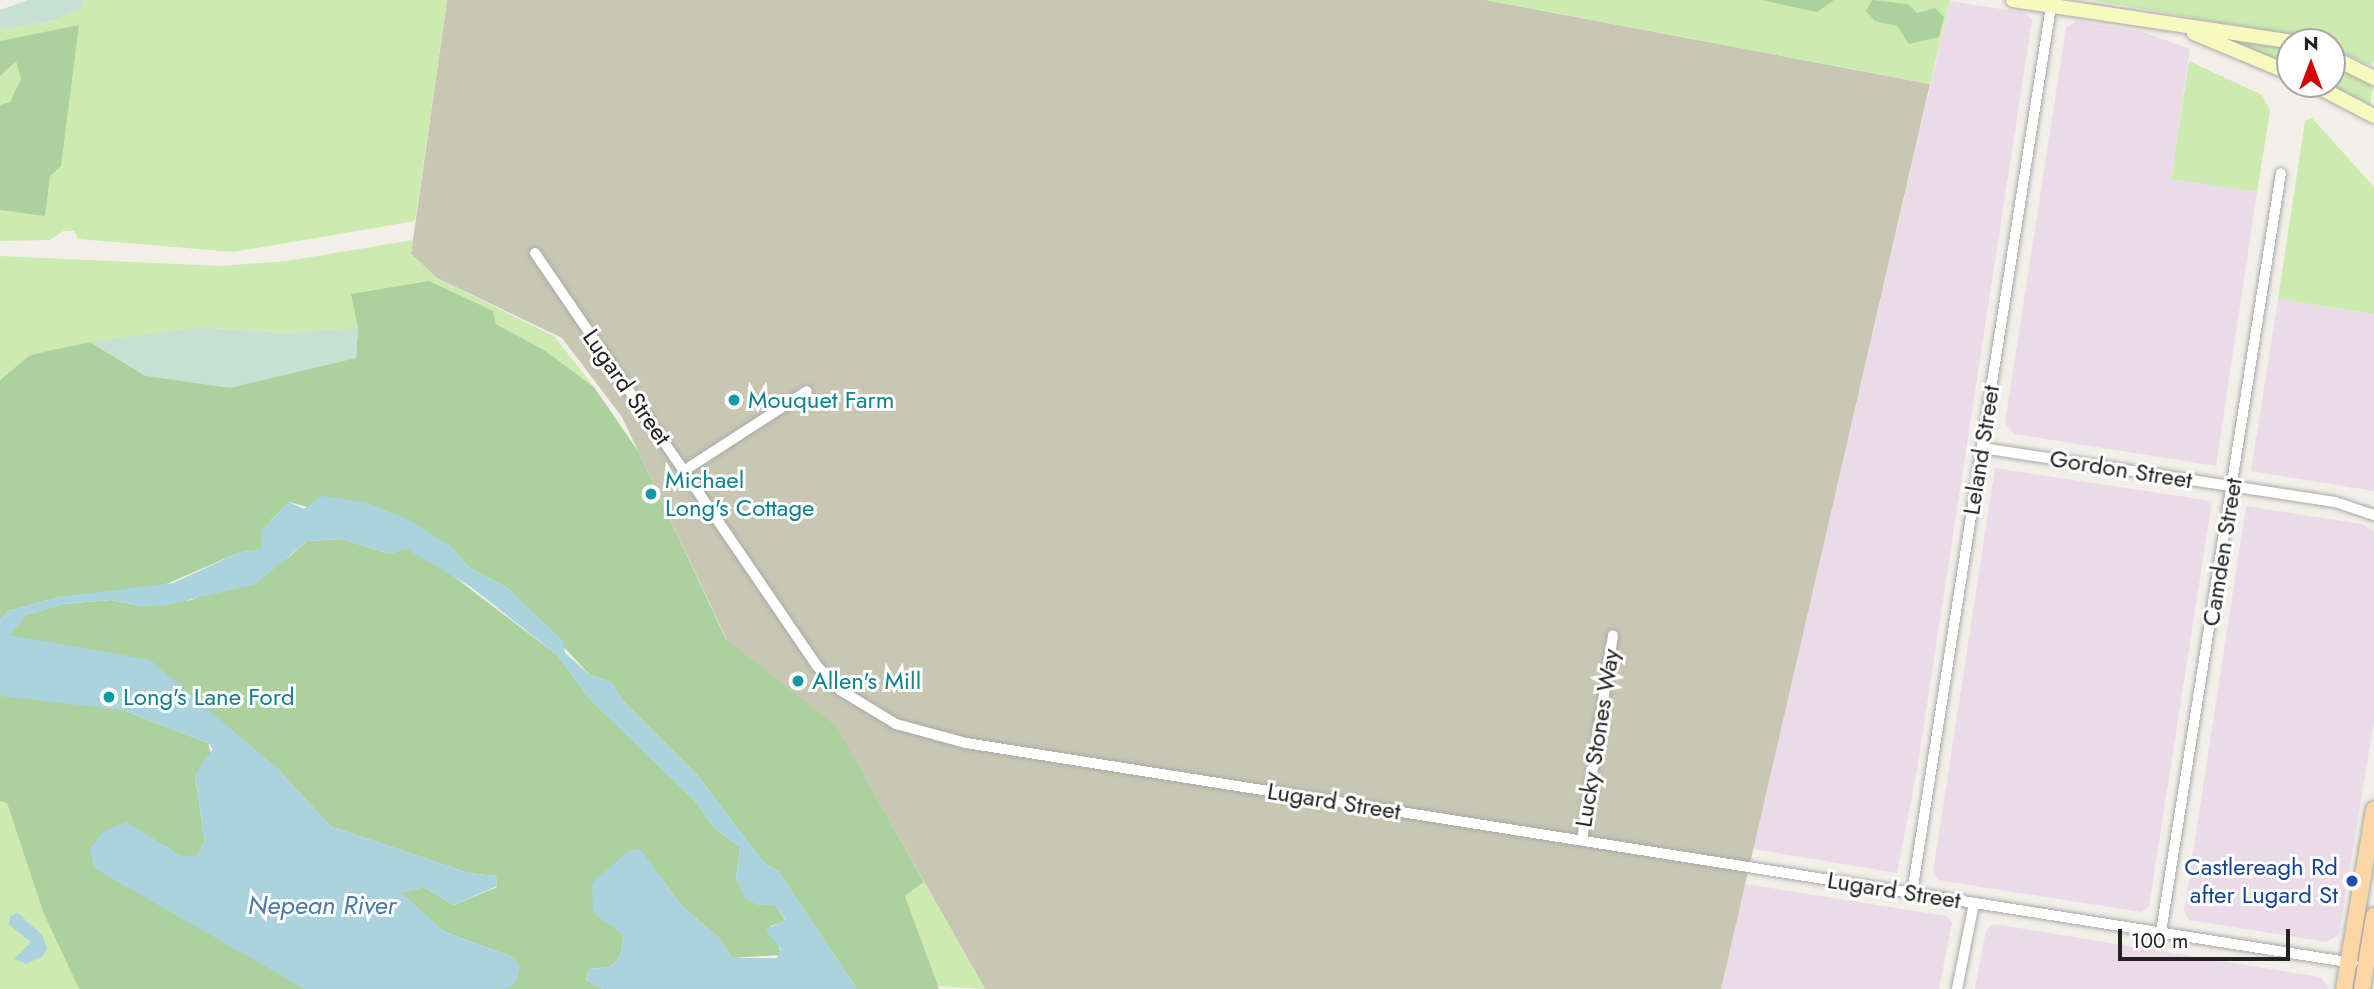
<!DOCTYPE html>
<html>
<head>
<meta charset="utf-8">
<style>
	body { margin:0 }
	#map { position:relative; width:2374px; height:989px; overflow:hidden; background:#f2efe9; font-family:Jost,sans-serif }
	div>[style] { position:absolute }
	[style*='--x'] { left:calc(var(--x)*1px); top:calc(var(--y)*1px); width:calc(var(--w)*1px); rotate:calc(var(--a)*1deg) }
	.industrial>* { inset:0; background:#ebdbe8 }
	.construction>* { inset:0; background:#c7c7b4 }
	.grass>* { inset:0; background:#cdebb0 }
	.forest>* { inset:0; background:#add19e }
	.wetland>* { inset:0; background:#c6e0d4 }
	.water>* { inset:0; background:#aad3df }
	.roads { filter:drop-shadow(0 0 2px #a9a9a9) drop-shadow(0 0 2px #a9a9a9) }
	.street>* { height:10px; margin:-5px; padding:0 5px; transform-origin:5px; border-radius:5px; background:#fff }
	.secondary>* { height:14px; margin:-7px; padding:0 7px; transform-origin:7px; border-radius:7px; background:#f7fabf }
	.primary>* { height:16px; margin:-8px; padding:0 8px; transform-origin:8px; border-radius:8px; background:#fcd6a4 }
	.dots>* { width:19px; height:19px; translate:-50% -50%; box-sizing:border-box; border:4px solid #fff; border-radius:50% }
	span { translate:-50% -50%; white-space:nowrap; text-align:center; line-height:1.15; -webkit-text-stroke:6px #fff; paint-order:stroke }
	.street-label { font-size:24px; color:#222 }
	.culture-label { font-size:24px; color:#0d838f }
	.left { translate:0 -50%; text-align:left }
	.transit-label { font-size:24px; color:#164399 }
	.right { translate:-100% -50%; text-align:right }
	.water-label { font-size:26px; color:#4a7aab; font-style:italic }
	.north { position:absolute; left:2276px; top:28px; width:70px; height:70px; box-sizing:border-box; background:#fff; border:2px solid #a7a7a7; border-radius:50%; rotate:0deg; font-size:19px; font-weight:700; line-height:28px; text-align:center; color:#222 }
	.north::after { content:''; display:block; margin:auto; width:24px; height:32px; background:#d40000; clip-path:polygon(50% 0,100% 100%,50% 72%,0 100%) }
	.scale { position:absolute; left:2118px; top:929px; width:172px; height:32px; box-sizing:border-box; border:4px solid #222; border-top:0; padding-left:9px; font-size:21px; line-height:24px; white-space:nowrap; color:#222; -webkit-text-stroke:5px #fff; paint-order:stroke }
</style>
</head>
<body>
<div id="map">
	<div class="industrial">
		<i style="clip-path:polygon(1950px 1px,2026px 13px,2032px 20px,1917px 770px,1897px 873px,1753px 849px)"></i>
		<i style="clip-path:polygon(2076px 21px,2140px 31px,2190px 49px,2171px 179px,2257px 192px,2216px 466px,2014px 434px,2005px 423px,2066px 28px)"></i>
		<i style="clip-path:polygon(2278px 299px,2374px 314px,2374px 491px,2251px 471px)"></i>
		<i style="clip-path:polygon(1995px 468px,2212px 501px,2149px 906px,2141px 912px,1938px 880px,1933px 872px)"></i>
		<i style="clip-path:polygon(2246px 506px,2361px 524px,2374px 531px,2374px 721px,2339px 934px,2327px 942px,2189px 920px,2184px 912px)"></i>
		<i style="clip-path:polygon(1745px 884px,1947px 916px,1952px 923px,1939px 989px,1721px 989px)"></i>
		<i style="clip-path:polygon(1994px 924px,2320px 977px,2330px 989px,1975px 989px,1986px 930px)"></i>
	</div>
	<div class="construction">
		<i style="clip-path:polygon(447px 0,1486px 0,1930px 84px,1721px 989px,985px 989px,837px 728px,728px 642px,622px 417px,562px 338px,437px 278px,411px 254px)"></i>
	</div>
	<div class="grass">
		<i style="clip-path:polygon(84px 0,447px 0,415px 221px,233px 252px,78px 239px,74px 231px,63px 231px,50px 240px,0 241px,0 30px,56px 20px,83px 8px)"></i>
		<i style="clip-path:polygon(1486px 0,1950px 0,1930px 84px)"></i>
		<i style="clip-path:polygon(2091px 0,2374px 0,2374px 61px,2371px 65px,2351px 57px,2332px 48px,2332px 42px)"></i>
		<i style="clip-path:polygon(2247px 37px,2290px 47px,2290px 67px,2244px 47px)"></i>
		<i style="clip-path:polygon(2189px 61px,2262px 95px,2270px 111px,2257px 192px,2171px 179px)"></i>
		<i style="clip-path:polygon(2332px 63px,2374px 83px,2370px 104px,2327px 84px,2332px 84px)"></i>
		<i style="clip-path:polygon(2312px 118px,2374px 187px,2374px 314px,2278px 299px,2305px 121px)"></i>
		<i style="clip-path:polygon(413px 240px,411px 254px,437px 278px,554px 336px,594px 387px,544px 350px,496px 324px,286px 333px,199px 327px,30px 355px,0 380px,0 256px,221px 266px,287px 261px)"></i>
		<i style="clip-path:polygon(0 801px,7px 803px,43px 912px,79px 989px,0 989px)"></i>
		<i style="clip-path:polygon(924px 882px,985px 989px,936px 986px,905px 896px)"></i>
	</div>
	<div class="forest">
		<i style="clip-path:polygon(1761px 0,1834px 0,1817px 12px)"></i>
		<i style="clip-path:polygon(1872px 0,1908px 4px,1917px 13px,1935px 8px,1944px 17px,1939px 37px,1909px 44px,1897px 26px,1875px 21px,1866px 11px)"></i>
		<i style="clip-path:polygon(79px 25px,61px 166px,50px 176px,45px 216px,0 210px,0 105px,10px 102px,21px 79px,16px 61px,0 76px,0 41px)"></i>
		<i style="clip-path:polygon(429px 281px,493px 311px,496px 324px,544px 350px,594px 387px,638px 451px,726px 639px,837px 727px,924px 882px,905px 896px,939px 989px,857px 989px,778px 871px,765px 864px,697px 775px,624px 702px,611px 682px,590px 675px,508px 588px,470px 568px,449px 545px,289px 502px,271px 520px,262px 549px,238px 553px,157px 588px,60px 597px,8px 611px,0 620px,0 380px,30px 355px,90px 342px,146px 376px,356px 358px,358px 328px,351px 294px)"></i>
		<i style="clip-path:polygon(342px 539px,390px 554px,405px 548px,428px 557px,557px 655px,588px 697px,694px 800px,714px 828px,740px 847px,736px 878px,757px 905px,775px 905px,786px 921px,771px 926px,782px 955px,732px 958px,720px 939px,681px 905px,660px 876px,593px 912px,624px 935px,620px 957px,610px 967px,589px 969px,586px 980px,604px 989px,505px 989px,512px 957px,443px 931px,401px 893px,423px 887px,454px 905px,497px 887px,496px 876px,468px 873px,330px 826px,279px 770px,231px 730px,9px 635px,26px 615px,63px 604px,111px 600px,141px 606px,192px 600px,289px 557px,307px 541px)"></i>
		<i style="clip-path:polygon(26px 695px,123px 710px,208px 743px,212px 757px,195px 776px,205px 841px,197px 856px,181px 857px,164px 845px,283px 973px,305px 989px,79px 989px,43px 912px,7px 803px,0 801px,0 696px)"></i>
	</div>
	<div class="wetland">
		<i style="clip-path:polygon(28px 0,84px 0,83px 8px,56px 20px,0 30px,0 10px)"></i>
		<i style="clip-path:polygon(199px 327px,286px 333px,358px 328px,356px 358px,230px 388px,146px 376px,90px 342px)"></i>
	</div>
	<div class="water">
		<i style="clip-path:polygon(322px 496px,365px 502px,409px 520px,449px 545px,470px 568px,508px 588px,563px 641px,565px 653px,590px 675px,611px 682px,624px 702px,697px 775px,765px 864px,778px 871px,857px 989px,604px 989px,586px 980px,589px 969px,610px 967px,620px 957px,624px 936px,593px 912px,592px 883px,630px 850px,641px 850px,681px 905px,720px 939px,732px 958px,777px 958px,781px 949px,765px 930px,786px 920px,775px 905px,757px 905px,744px 897px,736px 878px,740px 847px,714px 828px,694px 800px,588px 697px,557px 655px,471px 587px,405px 548px,390px 554px,342px 539px,307px 541px,256px 584px,168px 605px,141px 606px,111px 600px,63px 604px,27px 615px,9px 635px,150px 660px,279px 770px,330px 826px,468px 873px,496px 876px,497px 886px,454px 905px,423px 887px,402px 893px,443px 931px,512px 957px,520px 966px,516px 982px,505px 989px,305px 989px,94px 868px,90px 848px,104px 831px,127px 822px,181px 856px,197px 855px,205px 841px,195px 775px,213px 749px,208px 743px,123px 710px,0 696px,0 620px,8px 611px,60px 597px,173px 583px,238px 553px,261px 549px,262px 530px,289px 502px,304px 509px)"></i>
		<i style="clip-path:polygon(18px 913px,42px 935px,47px 948px,43px 956px,26px 964px,14px 959px,31px 942px,9px 925px,10px 916px)"></i>
	</div>
	<div class="roads">
		<div class="street">
			<i style="--x:535;--y:253;--w:500;--a:55.67"></i>
			<i style="--x:817;--y:666;--w:33;--a:46"></i>
			<i style="--x:840;--y:690;--w:66;--a:31.3"></i>
			<i style="--x:896;--y:724;--w:73;--a:15.2"></i>
			<i style="--x:966;--y:743;--w:1404;--a:9.01"></i>
			<i style="--x:1982;--y:448;--w:357;--a:8.7"></i>
			<i style="--x:2335;--y:502;--w:41;--a:18.4"></i>
			<i style="--x:685;--y:470;--w:145;--a:-32.9"></i>
			<i style="--x:1582;--y:840;--w:207;--a:-81.4"></i>
			<i style="--x:1912;--y:893;--w:898;--a:-81.09"></i>
			<i style="--x:2161;--y:932;--w:768;--a:-81.02"></i>
			<i style="--x:1957;--y:989;--w:88;--a:-78.8"></i>
		</div>
		<div class="secondary">
			<i style="--x:2013;--y:0;--w:283;--a:8.5"></i>
			<i style="--x:2194;--y:33;--w:104;--a:22.6"></i>
			<i style="--x:2332;--y:57;--w:47;--a:26.6"></i>
			<i style="--x:2313;--y:84;--w:69;--a:27.7"></i>
		</div>
		<div class="primary">
			<i style="--x:2344;--y:989;--w:182;--a:-80.5"></i>
			<i style="--x:2362;--y:989;--w:74;--a:-80.7"></i>
		</div>
	</div>
	<div class="dots">
		<i style="left:734px;top:400px;background:#0f9aa8"></i>
		<i style="left:651px;top:494px;background:#0f9aa8"></i>
		<i style="left:798px;top:681px;background:#0f9aa8"></i>
		<i style="left:109px;top:697px;background:#0f9aa8"></i>
		<i style="left:2352px;top:881px;background:#1a4fb4"></i>
	</div>
	<div class="street-label">
		<span style="left:627px;top:387px;rotate:55deg">Lugard Street</span>
		<span style="left:1981px;top:450px;rotate:-81deg">Leland Street</span>
		<span style="left:2121px;top:469px;rotate:9deg">Gordon Street</span>
		<span style="left:2222px;top:552px;rotate:-81deg">Camden Street</span>
		<span style="left:1597px;top:738px;rotate:-81deg">Lucky Stones Way</span>
		<span style="left:1334px;top:801px;rotate:9deg">Lugard Street</span>
		<span style="left:1894px;top:890px;rotate:9deg">Lugard Street</span>
	</div>
	<div class="culture-label">
		<span class="left" style="left:748px;top:400px">Mouquet Farm</span>
		<span class="left" style="left:665px;top:494px">Michael<br>Long's Cottage</span>
		<span class="left" style="left:812px;top:681px">Allen's Mill</span>
		<span class="left" style="left:123px;top:697px">Long's Lane Ford</span>
	</div>
	<div class="transit-label">
		<span class="right" style="left:2338px;top:881px">Castlereagh Rd<br>after Lugard St</span>
	</div>
	<div class="water-label">
		<span style="left:322px;top:906px">Nepean River</span>
	</div>
	<div class="north">N</div>
	<div class="scale">100 m</div>
</div>
</body>
</html>
